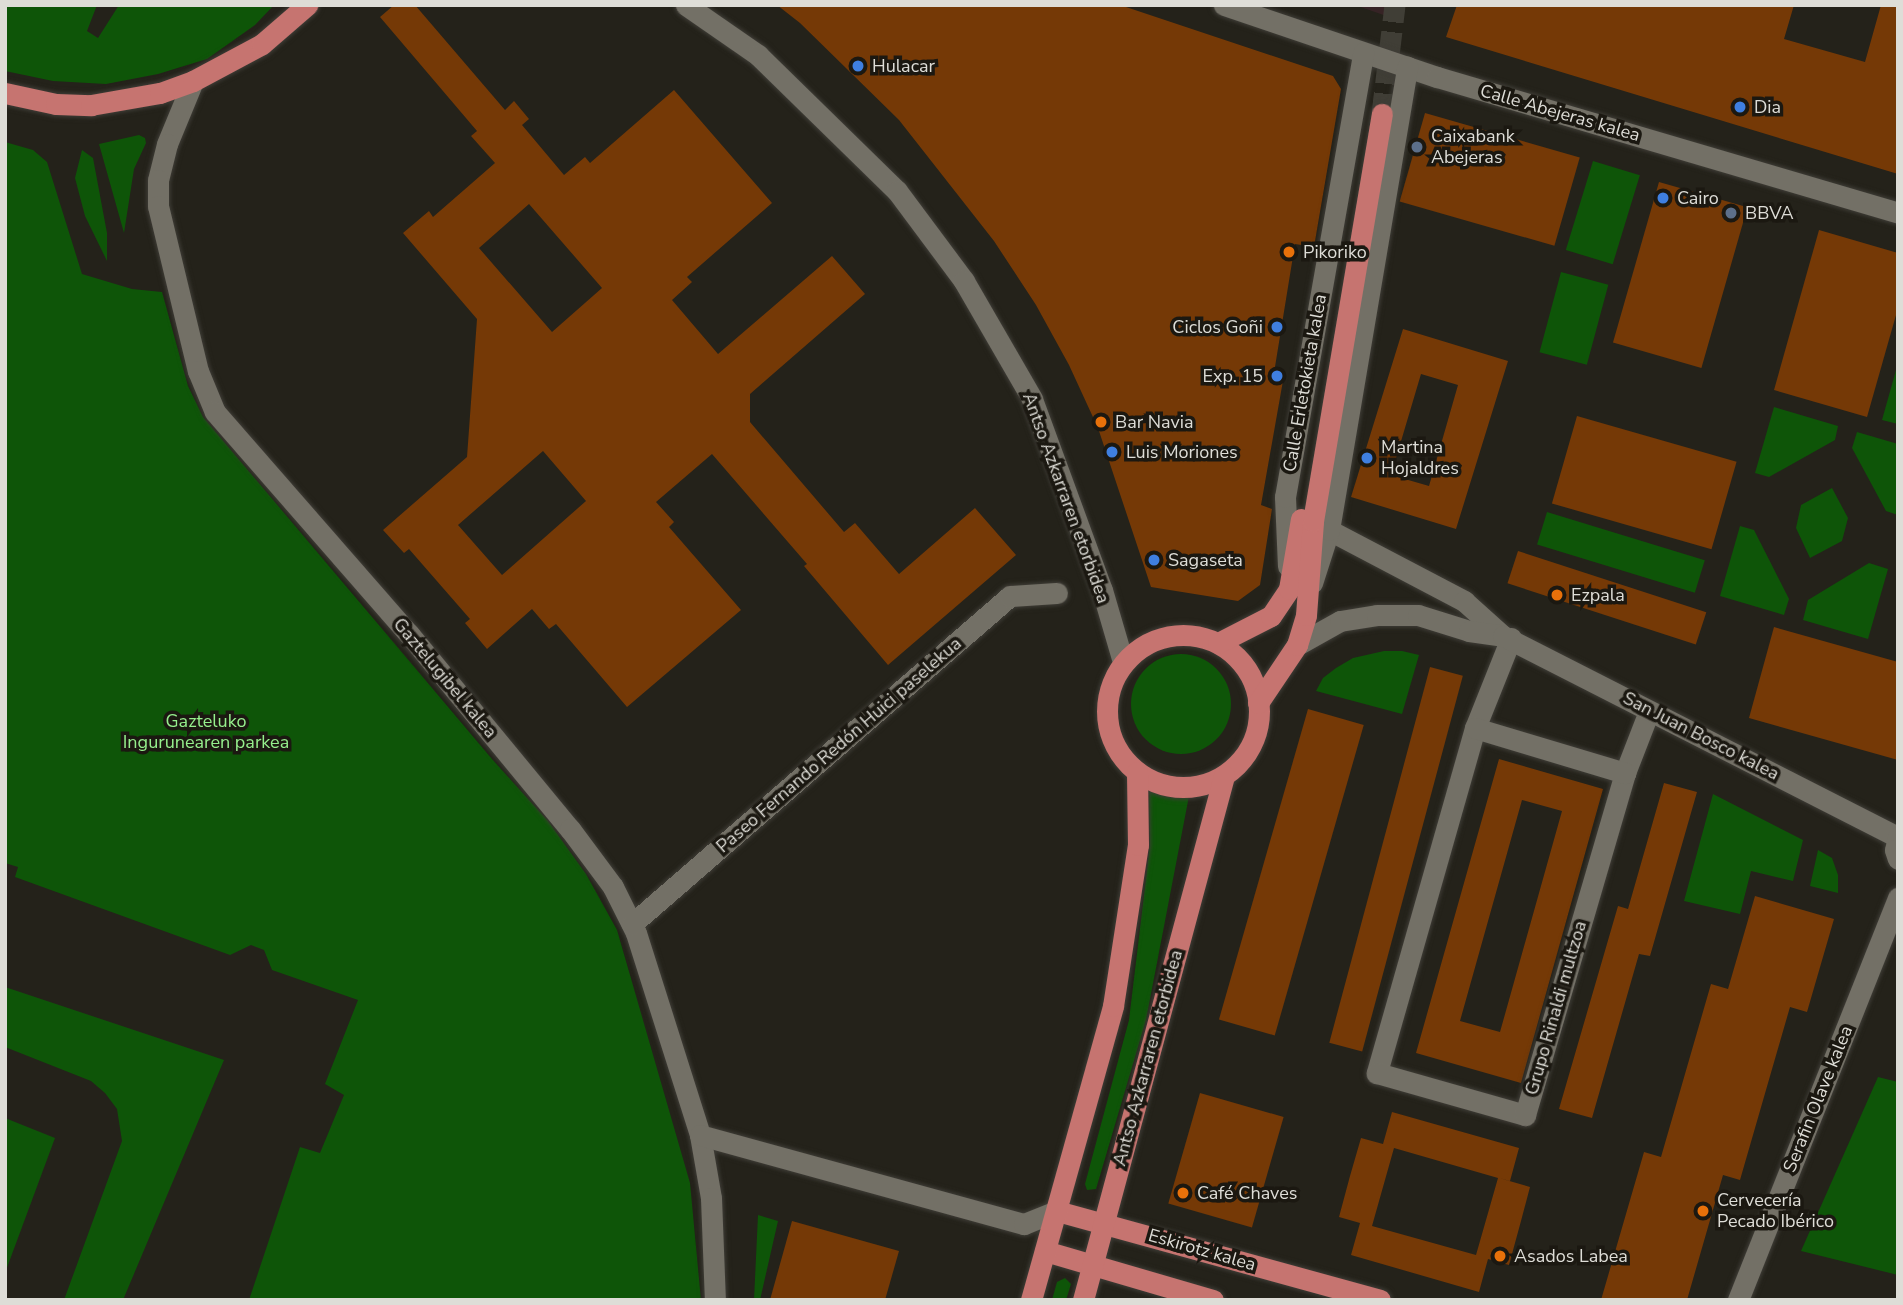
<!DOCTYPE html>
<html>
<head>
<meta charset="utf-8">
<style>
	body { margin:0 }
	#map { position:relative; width:1903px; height:1305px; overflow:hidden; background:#24221a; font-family:"Nunito Sans",sans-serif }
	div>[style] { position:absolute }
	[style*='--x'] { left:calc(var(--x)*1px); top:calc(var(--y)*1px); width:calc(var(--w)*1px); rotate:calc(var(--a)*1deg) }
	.education>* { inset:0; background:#362325 }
	.green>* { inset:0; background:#0e5508; transform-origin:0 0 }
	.round { border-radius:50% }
	.building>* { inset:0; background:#753906; transform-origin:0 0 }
	.major-tunnel>* { height:21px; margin-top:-10.5px; transform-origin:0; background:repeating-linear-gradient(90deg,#403e36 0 21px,transparent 0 31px) }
	.roads { filter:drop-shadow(0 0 2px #3f3d37) drop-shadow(0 0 2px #3f3d37) }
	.minor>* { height:21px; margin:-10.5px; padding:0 10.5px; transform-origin:10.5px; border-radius:10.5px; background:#737066 }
	.major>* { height:21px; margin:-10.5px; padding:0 10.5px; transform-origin:10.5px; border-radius:10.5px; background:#c67470 }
	.major>.ring { margin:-10.5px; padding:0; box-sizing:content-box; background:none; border:21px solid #c67470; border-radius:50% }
	.dots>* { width:19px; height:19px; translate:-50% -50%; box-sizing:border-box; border:4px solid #1b1811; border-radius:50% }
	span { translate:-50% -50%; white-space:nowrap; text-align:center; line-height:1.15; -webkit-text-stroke:7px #1b1811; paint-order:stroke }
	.poi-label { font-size:18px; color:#deddd7 }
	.left { translate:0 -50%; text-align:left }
	.right { translate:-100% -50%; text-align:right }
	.street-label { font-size:18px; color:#deddd7 }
	.park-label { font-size:18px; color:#96ef8d }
	.frame { position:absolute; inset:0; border:7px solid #deddd7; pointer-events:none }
</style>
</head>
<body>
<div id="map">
	<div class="education">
		<i style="clip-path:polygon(1355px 5px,1395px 5px,1392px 18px)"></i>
	</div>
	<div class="green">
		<i style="clip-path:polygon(5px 5px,97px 5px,87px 31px,98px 38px,119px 5px,274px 5px,255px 25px,207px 59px,158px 74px,106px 84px,53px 81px,5px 71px)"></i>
		<i style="clip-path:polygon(139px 135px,145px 138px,146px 143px,134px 169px,124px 233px,99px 144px)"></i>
		<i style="clip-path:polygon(5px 142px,33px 150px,47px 162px,82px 274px,132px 289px,162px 292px,188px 386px,203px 417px,492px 759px,548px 821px,586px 874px,617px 930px,690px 1183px,701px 1300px,249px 1300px,300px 1147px,320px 1153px,344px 1095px,325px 1084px,358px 1000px,272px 970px,264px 950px,251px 945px,230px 955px,15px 877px,18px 867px,5px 863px)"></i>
		<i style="clip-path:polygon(82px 150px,93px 158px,107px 233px,107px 261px,85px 216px,75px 178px)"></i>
		<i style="left:1593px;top:161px;width:49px;height:93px;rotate:17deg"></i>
		<i style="left:1561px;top:272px;width:49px;height:83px;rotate:15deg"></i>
		<i style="clip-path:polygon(1898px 363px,1898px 424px,1882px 420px)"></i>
		<i style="clip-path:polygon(1774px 407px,1838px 426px,1835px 440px,1769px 477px,1755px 473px)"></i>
		<i style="clip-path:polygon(1857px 432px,1898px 444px,1898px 515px,1886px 511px,1852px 448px)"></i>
		<i style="clip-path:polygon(1832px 488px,1848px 518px,1842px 541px,1810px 558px,1796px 528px,1801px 505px)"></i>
		<i style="left:1547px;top:512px;width:165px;height:34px;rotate:17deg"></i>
		<i style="clip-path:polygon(1740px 526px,1754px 530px,1789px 599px,1784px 615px,1720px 596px)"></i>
		<i style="clip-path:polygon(1869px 563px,1888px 569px,1868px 639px,1803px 620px,1808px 600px)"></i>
		<i style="clip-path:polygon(1384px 651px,1402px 651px,1419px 655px,1402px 714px,1316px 691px,1323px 678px,1336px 668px,1353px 658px)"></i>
		<i class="round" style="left:1131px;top:654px;width:100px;height:100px"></i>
		<i style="clip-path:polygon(1149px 791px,1166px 796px,1189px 796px,1146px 1020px,1096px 1189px,1087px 1190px,1085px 1184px,1129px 1020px,1150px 845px)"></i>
		<i style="clip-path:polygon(1713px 794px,1803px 840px,1793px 881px,1751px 871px,1740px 914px,1684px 901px)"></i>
		<i style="clip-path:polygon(1818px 850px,1832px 858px,1838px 875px,1838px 893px,1810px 886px)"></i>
		<i style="clip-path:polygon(5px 987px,224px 1060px,123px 1300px,64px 1300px,122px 1141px,117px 1109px,105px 1093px,91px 1081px,5px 1047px)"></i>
		<i style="clip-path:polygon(1878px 1077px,1898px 1082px,1898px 1275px,1801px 1251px)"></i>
		<i style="clip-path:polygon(5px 1118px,55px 1138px,5px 1273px)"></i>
		<i style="clip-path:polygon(758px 1215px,778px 1221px,760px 1300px,754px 1300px)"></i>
		<i style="clip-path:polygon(1065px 1278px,1071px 1284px,1066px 1300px,1052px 1300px,1057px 1282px)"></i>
	</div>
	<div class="building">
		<i style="clip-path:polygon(evenodd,394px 5px,415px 5px,505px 110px,514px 101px,529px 119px,522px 125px,564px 175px,585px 157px,590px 163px,674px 90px,772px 203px,687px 277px,692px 282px,672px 300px,718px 354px,832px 256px,865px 294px,750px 394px,750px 422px,844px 532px,855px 523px,899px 574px,975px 508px,1016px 555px,888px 665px,804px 566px,807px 564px,712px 454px,656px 502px,674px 522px,669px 527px,741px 610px,627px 707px,556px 624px,549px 629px,532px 609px,487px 649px,465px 623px,470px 619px,409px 549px,404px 553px,383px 530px,467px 457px,477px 319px,403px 233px,429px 211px,433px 217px,495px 163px,471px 136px,477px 131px,380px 17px,394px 5px,529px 204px,602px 288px,552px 332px,479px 248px,529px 204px,394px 5px,543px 451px,586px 501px,502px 575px,458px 525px,543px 451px)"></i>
		<i style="clip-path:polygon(777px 5px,1120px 5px,1333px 76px,1341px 89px,1314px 247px,1295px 244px,1274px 373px,1284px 375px,1261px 505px,1272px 509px,1260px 585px,1238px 601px,1151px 587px,1098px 428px,1069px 365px,1036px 305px,994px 241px,899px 120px,800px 23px)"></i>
		<i style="clip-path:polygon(1457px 5px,1794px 5px,1784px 39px,1865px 62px,1881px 5px,1898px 5px,1898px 174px,1446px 37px)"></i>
		<i style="left:1425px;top:113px;width:161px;height:92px;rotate:16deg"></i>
		<i style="left:1659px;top:182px;width:92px;height:167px;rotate:16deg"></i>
		<i style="clip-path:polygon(1819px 230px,1898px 253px,1898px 308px,1867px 417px,1774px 390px)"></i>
		<i style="clip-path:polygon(evenodd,1403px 329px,1508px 361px,1456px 529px,1351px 497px,1403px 329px,1421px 374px,1458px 385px,1429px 486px,1391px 475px,1421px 374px)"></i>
		<i style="left:1577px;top:416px;width:166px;height:91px;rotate:16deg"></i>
		<i style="left:1518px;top:551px;width:198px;height:34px;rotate:18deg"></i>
		<i style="clip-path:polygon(1774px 627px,1898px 662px,1898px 760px,1749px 718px)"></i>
		<i style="left:1430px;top:667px;width:34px;height:389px;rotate:15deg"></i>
		<i style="left:1308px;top:709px;width:58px;height:323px;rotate:16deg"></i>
		<i style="clip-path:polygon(evenodd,1499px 759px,1603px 789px,1521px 1083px,1416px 1053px,1499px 759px,1522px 800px,1562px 811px,1500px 1032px,1460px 1021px,1522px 800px)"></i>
		<i style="clip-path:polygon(1664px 783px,1697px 792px,1650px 956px,1639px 954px,1592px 1118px,1559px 1109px,1618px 906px,1628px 909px)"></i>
		<i style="clip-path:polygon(1755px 896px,1834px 919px,1807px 1012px,1790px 1007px,1740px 1180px,1723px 1175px,1687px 1300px,1601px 1300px,1644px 1152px,1661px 1157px,1711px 984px,1728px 989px)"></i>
		<i style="left:1200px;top:1093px;width:87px;height:115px;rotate:16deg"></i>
		<i style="clip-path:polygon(evenodd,1392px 1112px,1519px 1148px,1510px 1181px,1499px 1178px,1530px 1187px,1521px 1221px,1509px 1265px,1488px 1259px,1479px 1292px,1351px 1255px,1360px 1223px,1339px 1217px,1350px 1176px,1361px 1138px,1383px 1144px,1392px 1112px,1394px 1148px,1498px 1178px,1476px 1255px,1372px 1226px,1394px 1148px)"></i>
		<i style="clip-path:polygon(792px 1221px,899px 1251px,885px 1300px,770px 1300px)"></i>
	</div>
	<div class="major-tunnel">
		<i style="--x:1382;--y:114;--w:110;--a:-83.2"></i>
	</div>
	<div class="roads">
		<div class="minor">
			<i style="--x:686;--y:5;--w:88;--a:34.8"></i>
			<i style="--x:758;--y:55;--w:194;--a:44.4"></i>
			<i style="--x:897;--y:191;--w:112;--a:53.3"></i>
			<i style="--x:964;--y:281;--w:136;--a:60"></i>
			<i style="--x:1032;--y:399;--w:203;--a:69.9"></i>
			<i style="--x:1102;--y:590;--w:75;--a:73.7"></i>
			<i style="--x:1224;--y:5;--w:225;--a:18.7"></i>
			<i style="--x:1437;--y:77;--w:481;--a:16.4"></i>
			<i style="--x:193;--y:81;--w:68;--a:112.4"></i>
			<i style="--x:167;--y:144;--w:37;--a:104"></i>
			<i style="--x:158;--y:180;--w:26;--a:90"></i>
			<i style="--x:158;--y:206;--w:170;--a:76.4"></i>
			<i style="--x:198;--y:371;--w:44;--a:67.5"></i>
			<i style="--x:215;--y:412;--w:295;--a:48.9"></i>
			<i style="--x:409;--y:634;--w:253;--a:50.5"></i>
			<i style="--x:570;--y:829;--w:72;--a:53.4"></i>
			<i style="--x:613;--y:887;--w:51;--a:63.4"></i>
			<i style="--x:636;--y:933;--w:212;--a:72.4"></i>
			<i style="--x:700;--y:1135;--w:64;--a:80.1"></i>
			<i style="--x:711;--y:1198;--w:102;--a:87.8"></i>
			<i style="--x:1329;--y:530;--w:153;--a:27.7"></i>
			<i style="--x:1464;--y:601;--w:52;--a:41.9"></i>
			<i style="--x:1288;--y:566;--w:69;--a:-92.5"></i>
			<i style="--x:1285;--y:497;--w:451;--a:-80"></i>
			<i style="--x:1312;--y:583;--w:56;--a:-72.2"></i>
			<i style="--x:1329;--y:530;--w:470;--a:-80.4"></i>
			<i style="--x:1511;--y:638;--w:97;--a:111.8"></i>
			<i style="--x:1475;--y:728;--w:359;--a:105.9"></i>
			<i style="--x:1377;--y:1073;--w:154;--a:15.8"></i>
			<i style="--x:1525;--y:1115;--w:356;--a:-73.7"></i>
			<i style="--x:1625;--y:773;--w:66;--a:-68.8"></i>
			<i style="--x:1297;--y:645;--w:49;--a:-29.2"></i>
			<i style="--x:1340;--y:621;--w:37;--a:-9"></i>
			<i style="--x:1377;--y:615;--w:41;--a:0"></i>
			<i style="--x:1418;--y:615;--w:53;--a:17.4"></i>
			<i style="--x:1469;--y:631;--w:34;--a:8"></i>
			<i style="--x:1503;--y:636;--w:442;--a:27"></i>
			<i style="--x:1475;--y:728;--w:157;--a:16.7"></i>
			<i style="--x:1898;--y:837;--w:13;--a:103"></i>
			<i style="--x:1895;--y:850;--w:9;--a:72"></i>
			<i style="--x:632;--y:924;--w:500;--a:-40.95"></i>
			<i style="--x:1010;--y:596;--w:47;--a:-3.7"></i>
			<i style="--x:700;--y:1135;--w:336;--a:15.4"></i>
			<i style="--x:1024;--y:1224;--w:35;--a:-22"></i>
			<i style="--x:1738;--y:1300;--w:433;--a:-68.3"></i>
		</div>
		<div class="major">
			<i style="--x:5;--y:93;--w:52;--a:12.2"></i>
			<i style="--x:56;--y:104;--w:35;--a:2"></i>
			<i style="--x:91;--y:105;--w:70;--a:-9.9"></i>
			<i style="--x:160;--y:93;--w:35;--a:-20"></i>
			<i style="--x:193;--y:81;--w:78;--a:-28.2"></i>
			<i style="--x:262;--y:44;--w:60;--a:-40.9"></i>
			<i class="ring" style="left:1107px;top:635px;width:131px;height:131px"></i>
			<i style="--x:1218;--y:643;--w:59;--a:-27"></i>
			<i style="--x:1271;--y:616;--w:32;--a:-56"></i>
			<i style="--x:1289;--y:589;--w:71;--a:-80.3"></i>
			<i style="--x:1258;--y:703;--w:70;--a:-56.1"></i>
			<i style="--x:1297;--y:645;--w:31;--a:-73"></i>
			<i style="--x:1306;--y:615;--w:94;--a:-85.7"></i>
			<i style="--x:1313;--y:521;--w:413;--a:-80.4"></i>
			<i style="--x:1057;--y:1211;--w:335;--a:15.4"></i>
			<i style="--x:1045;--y:1251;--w:175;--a:16.3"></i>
			<i style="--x:1031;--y:1300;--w:305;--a:-74.4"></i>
			<i style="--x:1113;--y:1006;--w:163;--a:-81.2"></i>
			<i style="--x:1138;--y:845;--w:73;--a:-90.8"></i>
			<i style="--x:1083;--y:1300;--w:543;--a:-74.94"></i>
		</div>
	</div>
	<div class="dots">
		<i style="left:858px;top:66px;background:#3f7fe0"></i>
		<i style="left:1740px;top:107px;background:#3f7fe0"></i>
		<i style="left:1417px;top:147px;background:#5c6f8a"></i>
		<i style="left:1663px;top:198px;background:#3f7fe0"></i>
		<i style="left:1731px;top:213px;background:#5c6f8a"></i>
		<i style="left:1289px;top:252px;background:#e8710a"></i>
		<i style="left:1277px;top:327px;background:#3f7fe0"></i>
		<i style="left:1277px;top:376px;background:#3f7fe0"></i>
		<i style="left:1101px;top:422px;background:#e8710a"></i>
		<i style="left:1112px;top:452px;background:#3f7fe0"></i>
		<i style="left:1367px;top:458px;background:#3f7fe0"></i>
		<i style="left:1154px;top:560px;background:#3f7fe0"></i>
		<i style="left:1557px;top:595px;background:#e8710a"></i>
		<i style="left:1183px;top:1193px;background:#e8710a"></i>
		<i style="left:1703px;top:1211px;background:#e8710a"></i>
		<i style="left:1500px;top:1256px;background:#e8710a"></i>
	</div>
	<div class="poi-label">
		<span class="left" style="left:872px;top:66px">Hulacar</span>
		<span class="left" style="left:1754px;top:107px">Dia</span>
		<span class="left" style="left:1431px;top:147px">Caixabank<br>Abejeras</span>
		<span class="left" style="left:1677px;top:198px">Cairo</span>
		<span class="left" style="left:1745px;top:213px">BBVA</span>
		<span class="left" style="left:1303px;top:252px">Pikoriko</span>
		<span class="right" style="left:1263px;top:327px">Ciclos Goñi</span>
		<span class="right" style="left:1263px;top:376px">Exp. 15</span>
		<span class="left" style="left:1115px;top:422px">Bar Navia</span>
		<span class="left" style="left:1381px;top:458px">Martina<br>Hojaldres</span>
		<span class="left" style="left:1126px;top:452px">Luis Moriones</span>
		<span class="left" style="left:1168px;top:560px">Sagaseta</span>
		<span class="left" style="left:1571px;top:595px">Ezpala</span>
		<span class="left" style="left:1197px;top:1193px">Café Chaves</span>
		<span class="left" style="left:1717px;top:1211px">Cervecería<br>Pecado Ibérico</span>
		<span class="left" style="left:1514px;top:1256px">Asados Labea</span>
	</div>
	<div class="street-label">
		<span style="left:1560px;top:113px;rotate:16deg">Calle Abejeras kalea</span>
		<span style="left:1305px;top:383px;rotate:-80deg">Calle Erletokieta kalea</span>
		<span style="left:1066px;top:498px;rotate:70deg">Antso Azkarraren etorbidea</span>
		<span style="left:445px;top:678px;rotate:50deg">Gaztelugibel kalea</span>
		<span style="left:1701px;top:736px;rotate:27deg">San Juan Bosco kalea</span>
		<span style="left:839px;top:745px;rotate:-41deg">Paseo Fernando Redón Huici paselekua</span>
		<span style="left:1556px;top:1008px;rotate:-74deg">Grupo Rinaldi multzoa</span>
		<span style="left:1148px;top:1058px;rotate:-75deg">Antso Azkarraren etorbidea</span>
		<span style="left:1818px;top:1099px;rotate:-68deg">Serafin Olave kalea</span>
		<span style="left:1202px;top:1250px;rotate:16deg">Eskirotz kalea</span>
	</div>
	<div class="park-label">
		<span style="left:206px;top:732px">Gazteluko<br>Ingurunearen parkea</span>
	</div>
	<div class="frame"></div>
</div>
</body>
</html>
